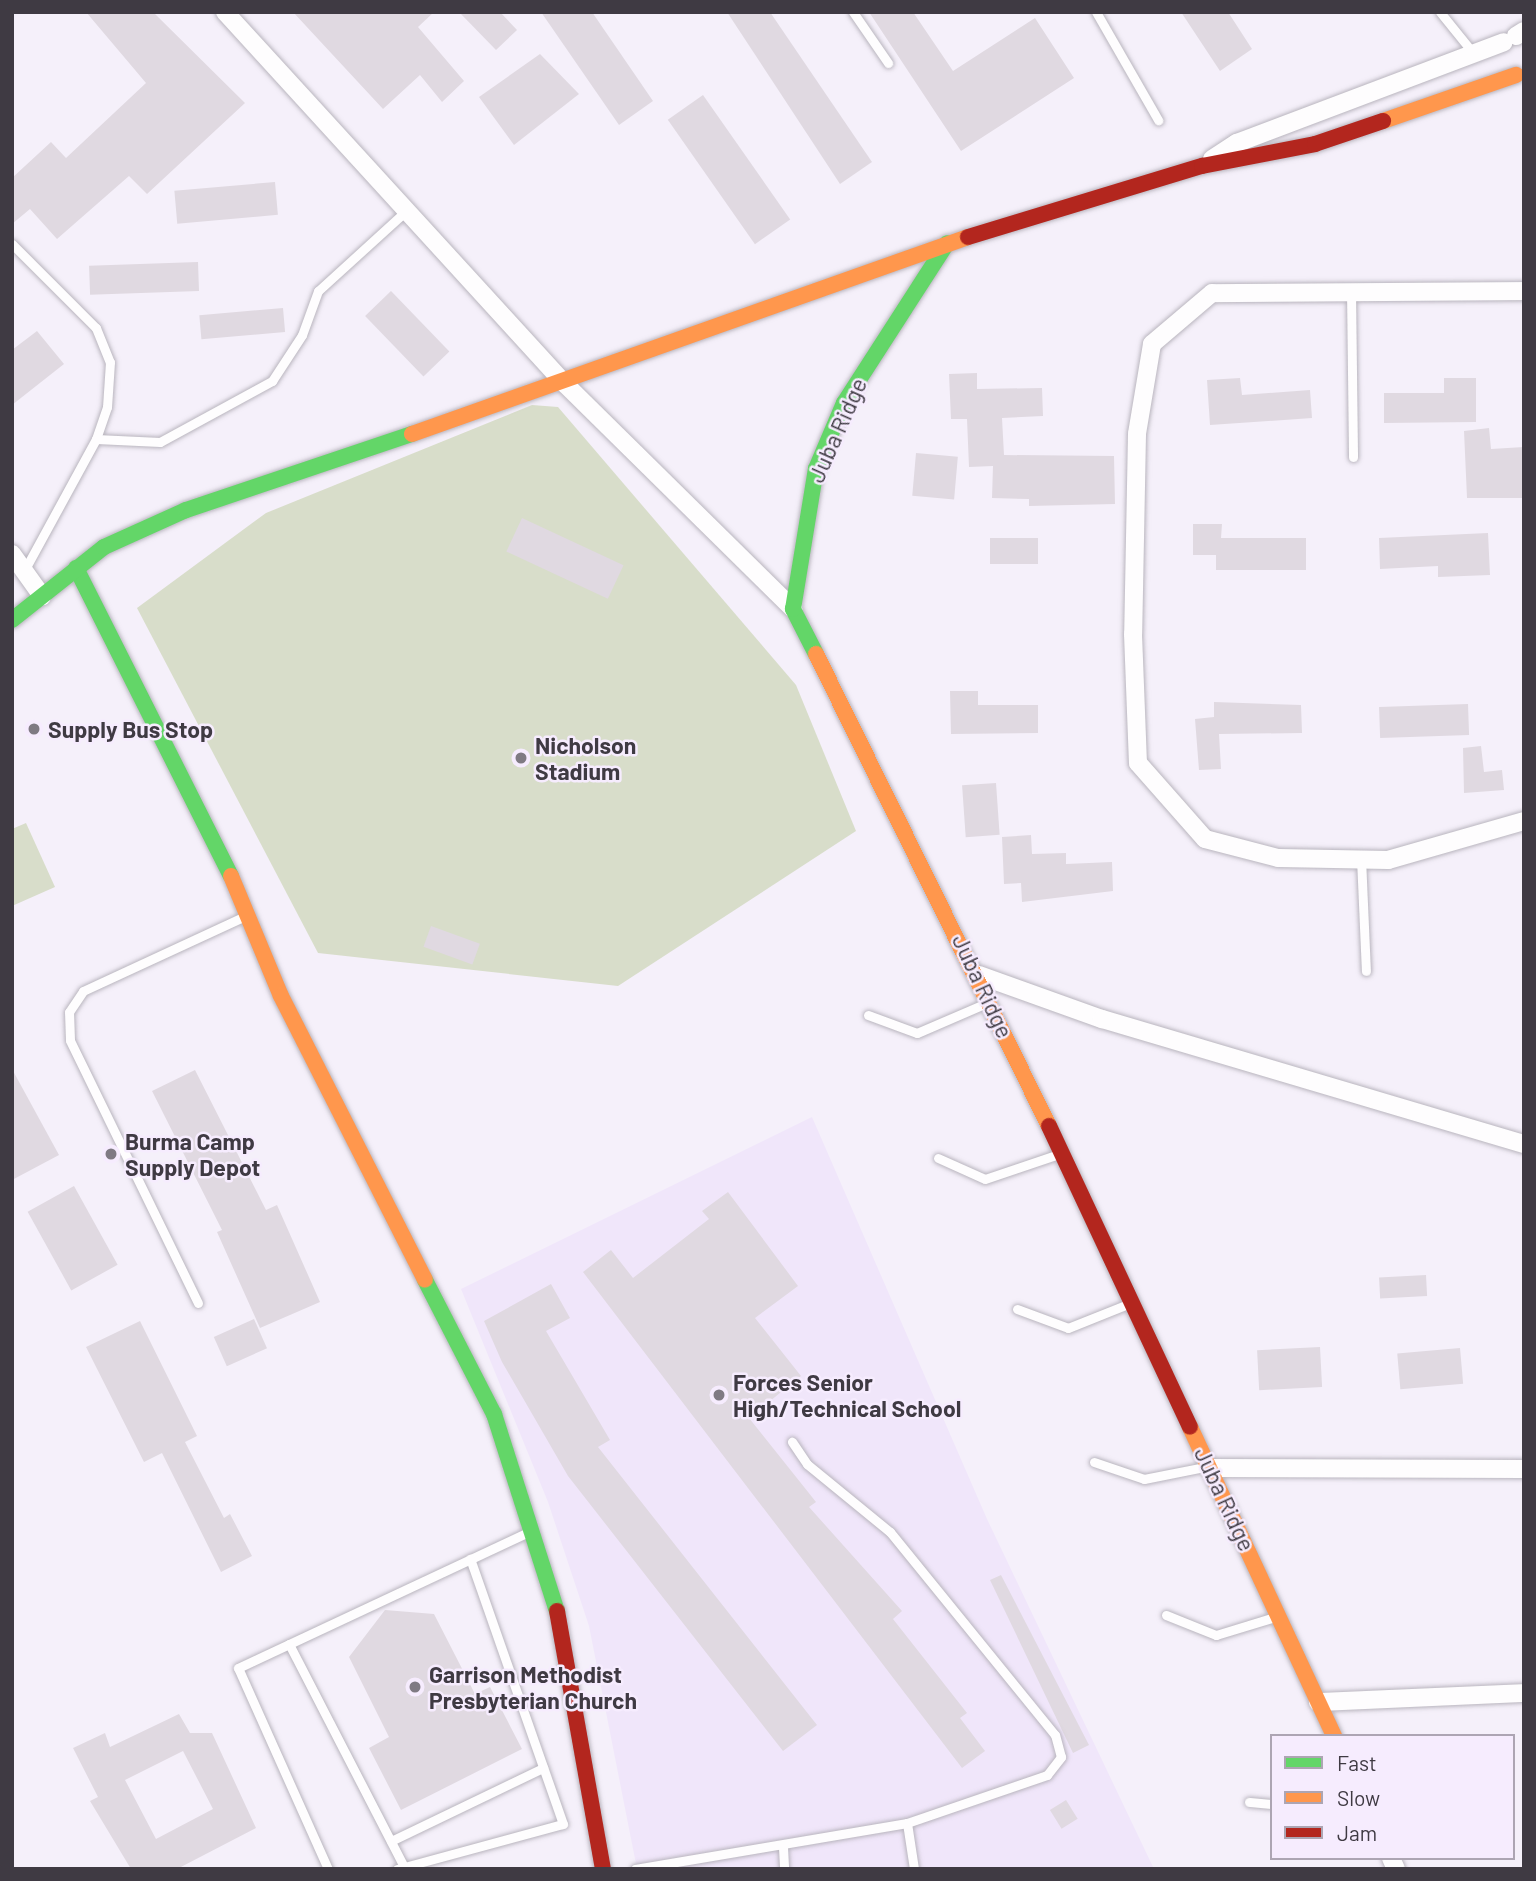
<!DOCTYPE html>
<html>
<head>
<meta charset="utf-8">
<style>
	body { margin:0 }
	#map { position:relative; width:1536px; height:1881px; overflow:hidden; background:#f5f0fa; font-family:Barlow,sans-serif }
	div>[style] { position:absolute }
	[style*='--x'] { left:calc(var(--x)*1px); top:calc(var(--y)*1px); width:calc(var(--w)*1px); rotate:calc(var(--a)*1deg) }
	.built>* { inset:0; background:#f0e6fa }
	.green>* { inset:0; background:#d8ddca }
	.building>* { inset:0; background:#e0d9e1; transform-origin:0 0 }
	.roads { filter:drop-shadow(0 0 2px #b9b5be) drop-shadow(0 0 2px #b9b5be) }
	.lane>* { height:9px; margin:-4.5px; padding:0 4.5px; transform-origin:4.5px; border-radius:4.5px; background:#fefdfe }
	.street>* { height:18px; margin:-9px; padding:0 9px; transform-origin:9px; border-radius:9px; background:#fefdfe }
	.fast>* { height:16px; margin:-8px; padding:0 8px; transform-origin:8px; border-radius:8px; background:#63d668 }
	.slow>* { height:16px; margin:-8px; padding:0 8px; transform-origin:8px; border-radius:8px; background:#ff974d }
	.jam>* { height:16px; margin:-8px; padding:0 8px; transform-origin:8px; border-radius:8px; background:#b3261e }
	.dots>* { width:19px; height:19px; translate:-50% -50%; box-sizing:border-box; border:4px solid #f6ecfe; border-radius:50% }
	span { translate:-50% -50%; white-space:nowrap; text-align:center; line-height:1.15; -webkit-text-stroke:5px #f6ecfe; paint-order:stroke }
	.street-label { font-size:23px; color:#3f3a43 }
	.poi-label { font-size:23px; color:#3f3a43; font-weight:700 }
	.left { translate:0 -50%; text-align:left }
	.frame { position:absolute; inset:0; border:14px solid #3f3a43; pointer-events:none }
	.legend { position:absolute; left:1270px; top:1734px; width:245px; height:126px; box-sizing:border-box; background:#f6ecfe; border:2px solid #ada5b3; margin:0; padding:9px 12px; list-style:none; font-size:21px; color:#3f3a43 }
	.legend li { display:flex; align-items:center; gap:14px; height:35px }
	.legend b { width:35px; border:2px solid #ada5b3 }
</style>
</head>
<body>
<div id="map">
	<div class="built">
		<i style="clip-path:polygon(812px 1117px,987px 1519px,1154px 1869px,637px 1869px,589px 1626px,548px 1502px,461px 1289px)"></i>
	</div>
	<div class="green">
		<i style="clip-path:polygon(532px 405px,558px 407px,796px 685px,856px 831px,618px 986px,318px 953px,137px 608px,266px 513px)"></i>
		<i style="clip-path:polygon(26px 823px,55px 887px,12px 906px,12px 829px)"></i>
	</div>
	<div class="building">
		<i style="clip-path:polygon(86px 12px,153px 12px,245px 103px,147px 194px,129px 176px,57px 239px,30px 209px,12px 224px,12px 178px,51px 142px,66px 158px,146px 83px)"></i>
		<i style="clip-path:polygon(293px 12px,434px 12px,418px 27px,464px 81px,442px 102px,420px 75px,383px 109px)"></i>
		<i style="clip-path:polygon(459px 12px,500px 12px,517px 30px,496px 50px)"></i>
		<i style="clip-path:polygon(541px 12px,592px 12px,653px 101px,619px 125px)"></i>
		<i style="clip-path:polygon(727px 12px,770px 12px,872px 162px,840px 184px)"></i>
		<i style="clip-path:polygon(869px 12px,913px 12px,953px 71px,1035px 18px,1074px 78px,961px 151px)"></i>
		<i style="clip-path:polygon(1181px 12px,1228px 12px,1252px 49px,1220px 71px)"></i>
		<i style="clip-path:polygon(540px 54px,579px 94px,514px 145px,479px 97px)"></i>
		<i style="left:703px;top:95px;width:152px;height:43px;rotate:55deg"></i>
		<i style="left:275px;top:182px;width:33px;height:101px;rotate:85deg"></i>
		<i style="left:198px;top:262px;width:29px;height:109px;rotate:88deg"></i>
		<i style="left:391px;top:291px;width:84px;height:36px;rotate:46deg"></i>
		<i style="left:283px;top:308px;width:24px;height:84px;rotate:85deg"></i>
		<i style="clip-path:polygon(37px 331px,64px 364px,12px 405px,12px 350px)"></i>
		<i style="clip-path:polygon(977px 373px,977px 389px,1042px 388px,1043px 416px,1002px 418px,1004px 455px,1114px 456px,1115px 504px,1029px 506px,1029px 499px,992px 498px,993px 466px,969px 467px,967px 419px,951px 419px,949px 374px)"></i>
		<i style="clip-path:polygon(1240px 378px,1242px 395px,1310px 390px,1312px 418px,1210px 425px,1207px 380px)"></i>
		<i style="clip-path:polygon(1444px 378px,1476px 378px,1476px 422px,1384px 423px,1384px 393px,1444px 393px)"></i>
		<i style="clip-path:polygon(1489px 428px,1491px 449px,1524px 447px,1524px 498px,1467px 498px,1464px 431px)"></i>
		<i style="left:916px;top:453px;width:42px;height:43px;rotate:5deg"></i>
		<i style="left:522px;top:518px;width:112px;height:37px;rotate:25deg"></i>
		<i style="clip-path:polygon(1193px 524px,1222px 524px,1221px 538px,1306px 538px,1306px 570px,1216px 570px,1216px 555px,1193px 555px)"></i>
		<i style="clip-path:polygon(1488px 533px,1490px 575px,1438px 577px,1438px 566px,1380px 569px,1379px 538px)"></i>
		<i style="left:1038px;top:538px;width:26px;height:48px;rotate:90deg"></i>
		<i style="clip-path:polygon(950px 691px,978px 691px,978px 705px,1038px 705px,1038px 733px,951px 734px)"></i>
		<i style="clip-path:polygon(1214px 702px,1301px 705px,1302px 733px,1219px 734px,1221px 769px,1199px 770px,1195px 719px,1214px 717px)"></i>
		<i style="left:1468px;top:704px;width:31px;height:89px;rotate:88deg"></i>
		<i style="clip-path:polygon(1481px 746px,1484px 772px,1502px 770px,1504px 790px,1464px 793px,1463px 748px)"></i>
		<i style="left:996px;top:783px;width:52px;height:34px;rotate:86deg"></i>
		<i style="clip-path:polygon(1031px 835px,1032px 854px,1066px 853px,1066px 864px,1112px 862px,1113px 891px,1022px 902px,1021px 883px,1004px 884px,1002px 837px)"></i>
		<i style="left:431px;top:926px;width:52px;height:22px;rotate:20deg"></i>
		<i style="clip-path:polygon(12px 1069px,59px 1155px,12px 1180px)"></i>
		<i style="clip-path:polygon(195px 1070px,266px 1210px,277px 1205px,320px 1302px,260px 1328px,217px 1232px,222px 1230px,152px 1091px)"></i>
		<i style="left:74px;top:1186px;width:90px;height:53px;rotate:61deg"></i>
		<i style="clip-path:polygon(728px 1192px,798px 1286px,755px 1318px,801px 1376px,749px 1418px,816px 1502px,809px 1507px,902px 1611px,893px 1619px,967px 1713px,960px 1718px,985px 1751px,962px 1768px,583px 1272px,611px 1250px,633px 1278px,709px 1219px,702px 1211px)"></i>
		<i style="left:1426px;top:1275px;width:21px;height:47px;rotate:87deg"></i>
		<i style="clip-path:polygon(551px 1284px,570px 1318px,546px 1331px,610px 1440px,598px 1447px,817px 1725px,783px 1751px,568px 1476px,502px 1362px,484px 1321px)"></i>
		<i style="left:254px;top:1319px;width:32px;height:44px;rotate:66deg"></i>
		<i style="clip-path:polygon(140px 1321px,197px 1436px,185px 1442px,224px 1518px,230px 1514px,252px 1556px,221px 1572px,162px 1453px,144px 1462px,86px 1347px)"></i>
		<i style="left:1320px;top:1347px;width:40px;height:63px;rotate:87deg"></i>
		<i style="left:1460px;top:1348px;width:36px;height:63px;rotate:85deg"></i>
		<i style="clip-path:polygon(1001px 1575px,1089px 1745px,1073px 1753px,990px 1580px)"></i>
		<i style="clip-path:polygon(385px 1610px,434px 1614px,475px 1694px,490px 1687px,522px 1749px,401px 1810px,369px 1748px,389px 1737px,349px 1657px)"></i>
		<i style="clip-path:polygon(evenodd,179px 1714px,190px 1733px,212px 1733px,256px 1828px,177px 1869px,131px 1869px,90px 1801px,98px 1797px,73px 1748px,105px 1733px,110px 1747px,179px 1714px,183px 1751px,213px 1809px,156px 1839px,125px 1780px,183px 1751px)"></i>
		<i style="left:1066px;top:1800px;width:22px;height:19px;rotate:58deg"></i>
	</div>
	<div class="roads">
		<div class="lane">
			<i style="--x:853;--y:12;--w:62;--a:55.5"></i>
			<i style="--x:1096;--y:12;--w:125;--a:60.1"></i>
			<i style="--x:1440;--y:12;--w:54;--a:51"></i>
			<i style="--x:12;--y:244;--w:119;--a:45"></i>
			<i style="--x:96;--y:328;--w:37;--a:68"></i>
			<i style="--x:110;--y:362;--w:45;--a:93.8"></i>
			<i style="--x:107;--y:407;--w:34;--a:109"></i>
			<i style="--x:96;--y:439;--w:150;--a:118.6"></i>
			<i style="--x:1351;--y:290;--w:167;--a:89.3"></i>
			<i style="--x:96;--y:439;--w:64;--a:2.7"></i>
			<i style="--x:160;--y:442;--w:128;--a:-28.6"></i>
			<i style="--x:272;--y:381;--w:55;--a:-56.9"></i>
			<i style="--x:302;--y:335;--w:47;--a:-70"></i>
			<i style="--x:318;--y:291;--w:119;--a:-42.3"></i>
			<i style="--x:1361;--y:858;--w:113;--a:87.5"></i>
			<i style="--x:868;--y:1015;--w:52;--a:20.2"></i>
			<i style="--x:917;--y:1033;--w:78;--a:-23.3"></i>
			<i style="--x:938;--y:1158;--w:51;--a:24.1"></i>
			<i style="--x:985;--y:1179;--w:78;--a:-18.7"></i>
			<i style="--x:198;--y:1303;--w:292;--a:-116"></i>
			<i style="--x:70;--y:1040;--w:28;--a:-92"></i>
			<i style="--x:69;--y:1012;--w:25;--a:-56"></i>
			<i style="--x:83;--y:991;--w:179;--a:-24.8"></i>
			<i style="--x:1017;--y:1309;--w:54;--a:20.4"></i>
			<i style="--x:1068;--y:1328;--w:65;--a:-21.8"></i>
			<i style="--x:1094;--y:1462;--w:53;--a:18.8"></i>
			<i style="--x:1144;--y:1479;--w:61;--a:-11.3"></i>
			<i style="--x:1166;--y:1615;--w:54;--a:21.8"></i>
			<i style="--x:1216;--y:1635;--w:62;--a:-17"></i>
			<i style="--x:289;--y:1644;--w:251;--a:62.7"></i>
			<i style="--x:1249;--y:1802;--w:23;--a:5"></i>
			<i style="--x:907;--y:1823;--w:47;--a:81.3"></i>
			<i style="--x:391;--y:1841;--w:169;--a:-25.7"></i>
			<i style="--x:783;--y:1847;--w:22;--a:87"></i>
			<i style="--x:328;--y:1869;--w:220;--a:-114.1"></i>
			<i style="--x:238;--y:1668;--w:323;--a:-25.1"></i>
			<i style="--x:397;--y:1869;--w:172;--a:-15.2"></i>
			<i style="--x:563;--y:1824;--w:281;--a:-109.3"></i>
			<i style="--x:635;--y:1869;--w:276;--a:-9.6"></i>
			<i style="--x:907;--y:1823;--w:148;--a:-18.9"></i>
			<i style="--x:1047;--y:1775;--w:23;--a:-52"></i>
			<i style="--x:1061;--y:1757;--w:23;--a:-105"></i>
			<i style="--x:1055;--y:1735;--w:262;--a:-129.1"></i>
			<i style="--x:890;--y:1532;--w:107;--a:-140.7"></i>
			<i style="--x:807;--y:1464;--w:27;--a:-124"></i>
		</div>
		<div class="street">
			<i style="--x:225;--y:12;--w:503;--a:47.58"></i>
			<i style="--x:564;--y:383;--w:322;--a:44.6"></i>
			<i style="--x:1516;--y:36;--w:9;--a:-32"></i>
			<i style="--x:1212;--y:159;--w:30;--a:-33"></i>
			<i style="--x:1237;--y:143;--w:285;--a:-20.7"></i>
			<i style="--x:1524;--y:291;--w:312;--a:179.6"></i>
			<i style="--x:1212;--y:293;--w:79;--a:139.6"></i>
			<i style="--x:1152;--y:344;--w:91;--a:99.5"></i>
			<i style="--x:1137;--y:434;--w:200;--a:91.1"></i>
			<i style="--x:1133;--y:634;--w:129;--a:87.8"></i>
			<i style="--x:1138;--y:763;--w:101;--a:48.6"></i>
			<i style="--x:1205;--y:839;--w:75;--a:14.6"></i>
			<i style="--x:1278;--y:858;--w:110;--a:1"></i>
			<i style="--x:1388;--y:860;--w:141;--a:-16"></i>
			<i style="--x:12;--y:554;--w:52;--a:54.5"></i>
			<i style="--x:979;--y:975;--w:131;--a:19.7"></i>
			<i style="--x:1102;--y:1019;--w:440;--a:16.5"></i>
			<i style="--x:1210;--y:1468;--w:314;--a:0.2"></i>
			<i style="--x:1318;--y:1702;--w:206;--a:-2.5"></i>
			<i style="--x:1391;--y:1858;--w:12;--a:66"></i>
		</div>
		<div class="fast">
			<i style="--x:76;--y:568;--w:345;--a:63.3"></i>
			<i style="--x:12;--y:620;--w:117;--a:-38.4"></i>
			<i style="--x:104;--y:547;--w:90;--a:-24.3"></i>
			<i style="--x:186;--y:510;--w:238;--a:-18.6"></i>
			<i style="--x:816;--y:654;--w:51;--a:-117.1"></i>
			<i style="--x:793;--y:609;--w:142;--a:-80.7"></i>
			<i style="--x:816;--y:469;--w:72;--a:-67"></i>
			<i style="--x:844;--y:403;--w:190;--a:-57.2"></i>
			<i style="--x:425;--y:1280;--w:151;--a:62.8"></i>
			<i style="--x:494;--y:1414;--w:207;--a:72.3"></i>
		</div>
		<div class="slow">
			<i style="--x:1383;--y:121;--w:141;--a:-19.1"></i>
			<i style="--x:412;--y:434;--w:590;--a:-19.51"></i>
			<i style="--x:816;--y:654;--w:526;--a:63.73"></i>
			<i style="--x:231;--y:876;--w:130;--a:67.4"></i>
			<i style="--x:281;--y:996;--w:318;--a:63.1"></i>
			<i style="--x:1190;--y:1427;--w:341;--a:65"></i>
		</div>
		<div class="jam">
			<i style="--x:968;--y:237;--w:245;--a:-16.9"></i>
			<i style="--x:1202;--y:166;--w:115;--a:-11"></i>
			<i style="--x:1315;--y:144;--w:72;--a:-18.7"></i>
			<i style="--x:1049;--y:1126;--w:332;--a:64.9"></i>
			<i style="--x:557;--y:1611;--w:262;--a:79.9"></i>
		</div>
	</div>
	<div class="dots">
		<i style="left:34px;top:729px;background:#7f7a83"></i>
		<i style="left:521px;top:758px;background:#7f7a83"></i>
		<i style="left:111px;top:1154px;background:#7f7a83"></i>
		<i style="left:719px;top:1395px;background:#7f7a83"></i>
		<i style="left:415px;top:1687px;background:#7f7a83"></i>
	</div>
	<div class="street-label">
		<span style="left:837px;top:430px;rotate:-66deg">Juba Ridge</span>
		<span style="left:983px;top:986px;rotate:65deg">Juba Ridge</span>
		<span style="left:1225px;top:1499px;rotate:65deg">Juba Ridge</span>
	</div>
	<div class="poi-label">
		<span class="left" style="left:48px;top:729px">Supply Bus Stop</span>
		<span class="left" style="left:535px;top:758px">Nicholson<br>Stadium</span>
		<span class="left" style="left:125px;top:1154px">Burma Camp<br>Supply Depot</span>
		<span class="left" style="left:733px;top:1395px">Forces Senior<br>High/Technical School</span>
		<span class="left" style="left:429px;top:1687px">Garrison Methodist<br>Presbyterian Church</span>
	</div>
	<div class="frame"></div>
	<ul class="legend">
	<li><b style="height:9px;background:#63d668"></b>Fast</li>
	<li><b style="height:9px;background:#ff974d"></b>Slow</li>
	<li><b style="height:9px;background:#b3261e"></b>Jam</li>
	</ul>
</div>
</body>
</html>
